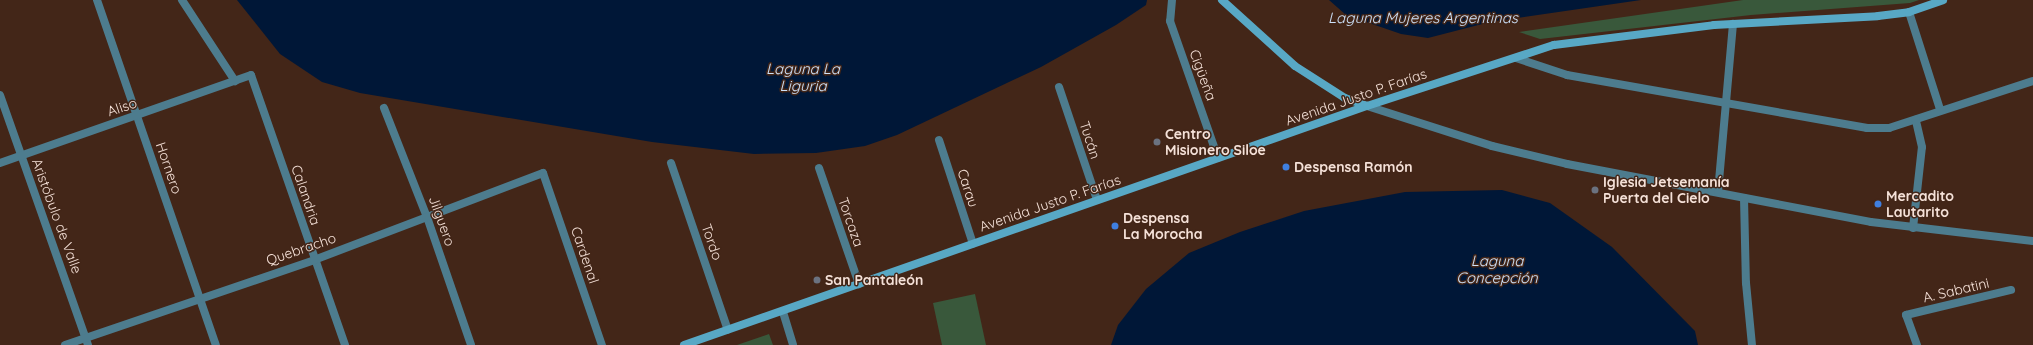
<!DOCTYPE html>
<html>
<head>
<meta charset="utf-8">
<style>
	body { margin:0 }
	#map { position:relative; width:2033px; height:345px; overflow:hidden; background:#432618; font-family:Quicksand,sans-serif }
	div>[style] { position:absolute }
	[style*='--x'] { left:calc(var(--x)*1px); top:calc(var(--y)*1px); width:calc(var(--w)*1px); rotate:calc(var(--a)*1deg) }
	.green>* { inset:0; background:#39583b }
	.water>* { inset:0; background:#001737 }
	.street>* { height:8px; margin:-4px; padding:0 4px; transform-origin:4px; border-radius:4px; background:#4d7c8e }
	.secondary>* { height:8px; margin:-4px; padding:0 4px; transform-origin:4px; border-radius:4px; background:#58a8c5 }
	.dots>* { width:11px; height:11px; translate:-50% -50%; box-sizing:border-box; border:2px solid #432618; border-radius:50% }
	span { translate:-50% -50%; white-space:nowrap; text-align:center; line-height:1.15; -webkit-text-stroke:3px #432618; paint-order:stroke }
	.street-label { font-size:14px; color:#f5e1d8 }
	.poi-label { font-size:14px; color:#f5e1d8; font-weight:700 }
	.left { translate:0 -50%; text-align:left }
	.water-label { font-size:15px; color:#cde1f9; font-style:italic }
</style>
</head>
<body>
<div id="map">
	<div class="green">
		<i style="clip-path:polygon(1743px 0,1919px 0,1910px 3px,1751px 15px,1540px 39px,1519px 32px)"></i>
		<i style="clip-path:polygon(975px 294px,986px 345px,942px 345px,933px 303px)"></i>
		<i style="clip-path:polygon(769px 334px,773px 345px,737px 345px)"></i>
	</div>
	<div class="water">
		<i style="clip-path:polygon(237px 0,1147px 0,1146px 5px,1116px 25px,1041px 67px,897px 135px,865px 146px,816px 153px,754px 154px,652px 142px,360px 93px,322px 82px,280px 54px)"></i>
		<i style="clip-path:polygon(1329px 0,1641px 0,1490px 22px,1428px 38px,1401px 34px,1346px 15px)"></i>
		<i style="clip-path:polygon(1502px 190px,1550px 203px,1612px 247px,1695px 331px,1698px 345px,1111px 345px,1118px 325px,1146px 289px,1189px 253px,1240px 232px,1304px 211px,1405px 192px)"></i>
	</div>
	<div class="street">
		<i style="--x:97;--y:0;--w:365;--a:71"></i>
		<i style="--x:182;--y:0;--w:97;--a:56.8"></i>
		<i style="--x:1172;--y:0;--w:21;--a:95"></i>
		<i style="--x:1170;--y:21;--w:145;--a:70.7"></i>
		<i style="--x:1909;--y:12;--w:102;--a:72.3"></i>
		<i style="--x:1516;--y:58;--w:54;--a:18.4"></i>
		<i style="--x:1567;--y:75;--w:305;--a:10"></i>
		<i style="--x:1867;--y:128;--w:22;--a:0"></i>
		<i style="--x:1889;--y:128;--w:151;--a:-18.1"></i>
		<i style="--x:1059;--y:87;--w:119;--a:71.4"></i>
		<i style="--x:0;--y:95;--w:265;--a:70.6"></i>
		<i style="--x:1367;--y:106;--w:131;--a:17.7"></i>
		<i style="--x:1492;--y:146;--w:77;--a:13.5"></i>
		<i style="--x:1567;--y:164;--w:309;--a:10.8"></i>
		<i style="--x:1871;--y:222;--w:163;--a:6.7"></i>
		<i style="--x:384;--y:108;--w:117;--a:68.5"></i>
		<i style="--x:427;--y:217;--w:135;--a:71"></i>
		<i style="--x:939;--y:140;--w:109;--a:71.9"></i>
		<i style="--x:0;--y:163;--w:266;--a:-19.3"></i>
		<i style="--x:251;--y:75;--w:286;--a:70.8"></i>
		<i style="--x:671;--y:163;--w:176;--a:71.2"></i>
		<i style="--x:819;--y:168;--w:123;--a:71"></i>
		<i style="--x:1718;--y:192;--w:169;--a:-84.9"></i>
		<i style="--x:1744;--y:198;--w:85;--a:88.7"></i>
		<i style="--x:1746;--y:283;--w:62;--a:84.5"></i>
		<i style="--x:1913;--y:228;--w:81;--a:-83.7"></i>
		<i style="--x:1922;--y:147;--w:28;--a:-103"></i>
		<i style="--x:783;--y:312;--w:34;--a:73"></i>
		<i style="--x:65;--y:345;--w:263;--a:-18.8"></i>
		<i style="--x:314;--y:260;--w:245;--a:-20.8"></i>
		<i style="--x:543;--y:173;--w:182;--a:71.1"></i>
		<i style="--x:1917;--y:345;--w:32;--a:-110"></i>
		<i style="--x:1906;--y:315;--w:108;--a:-13.4"></i>
	</div>
	<div class="secondary">
		<i style="--x:1222;--y:0;--w:98;--a:42.1"></i>
		<i style="--x:1295;--y:66;--w:59;--a:32.6"></i>
		<i style="--x:1345;--y:98;--w:23;--a:20"></i>
		<i style="--x:684;--y:345;--w:724;--a:-19.29"></i>
		<i style="--x:1367;--y:106;--w:197;--a:-18.1"></i>
		<i style="--x:1554;--y:45;--w:161;--a:-7.1"></i>
		<i style="--x:1714;--y:25;--w:164;--a:-3.1"></i>
		<i style="--x:1878;--y:16;--w:31;--a:-7"></i>
		<i style="--x:1909;--y:12;--w:36;--a:-19"></i>
	</div>
	<div class="dots">
		<i style="left:1157px;top:142px;background:#6b7280"></i>
		<i style="left:1286px;top:167px;background:#3f7fe0"></i>
		<i style="left:1595px;top:190px;background:#6b7280"></i>
		<i style="left:1878px;top:204px;background:#3f7fe0"></i>
		<i style="left:1115px;top:226px;background:#3f7fe0"></i>
		<i style="left:817px;top:280px;background:#6b7280"></i>
	</div>
	<div class="street-label">
		<span style="left:1203px;top:75px;rotate:70deg">Cigüeña</span>
		<span style="left:1356px;top:97px;rotate:-19deg">Avenida Justo P. Farías</span>
		<span style="left:122px;top:107px;rotate:-19deg">Aliso</span>
		<span style="left:1090px;top:140px;rotate:72deg">Tucán</span>
		<span style="left:169px;top:168px;rotate:71deg">Hornero</span>
		<span style="left:968px;top:188px;rotate:72deg">Carau</span>
		<span style="left:306px;top:195px;rotate:71deg">Calandria</span>
		<span style="left:1050px;top:203px;rotate:-19deg">Avenida Justo P. Farías</span>
		<span style="left:57px;top:216px;rotate:70deg">Aristóbulo de Valle</span>
		<span style="left:442px;top:221px;rotate:70deg">Jilguero</span>
		<span style="left:851px;top:222px;rotate:71deg">Torcaza</span>
		<span style="left:712px;top:242px;rotate:71deg">Tordo</span>
		<span style="left:301px;top:249px;rotate:-19deg">Quebracho</span>
		<span style="left:585px;top:255px;rotate:71deg">Cardenal</span>
		<span style="left:1956px;top:290px;rotate:-13deg">A. Sabatini</span>
	</div>
	<div class="poi-label">
		<span class="left" style="left:1165px;top:142px">Centro<br>Misionero Siloe</span>
		<span class="left" style="left:1294px;top:167px">Despensa Ramón</span>
		<span class="left" style="left:1603px;top:190px">Iglesia Jetsemanía<br>Puerta del Cielo</span>
		<span class="left" style="left:1886px;top:204px">Mercadito<br>Lautarito</span>
		<span class="left" style="left:1123px;top:226px">Despensa<br>La Morocha</span>
		<span class="left" style="left:825px;top:280px">San Pantaleón</span>
	</div>
	<div class="water-label">
		<span style="left:1423px;top:18px">Laguna Mujeres Argentinas</span>
		<span style="left:803px;top:77px">Laguna La<br>Liguria</span>
		<span style="left:1497px;top:269px">Laguna<br>Concepción</span>
	</div>
</div>
</body>
</html>
